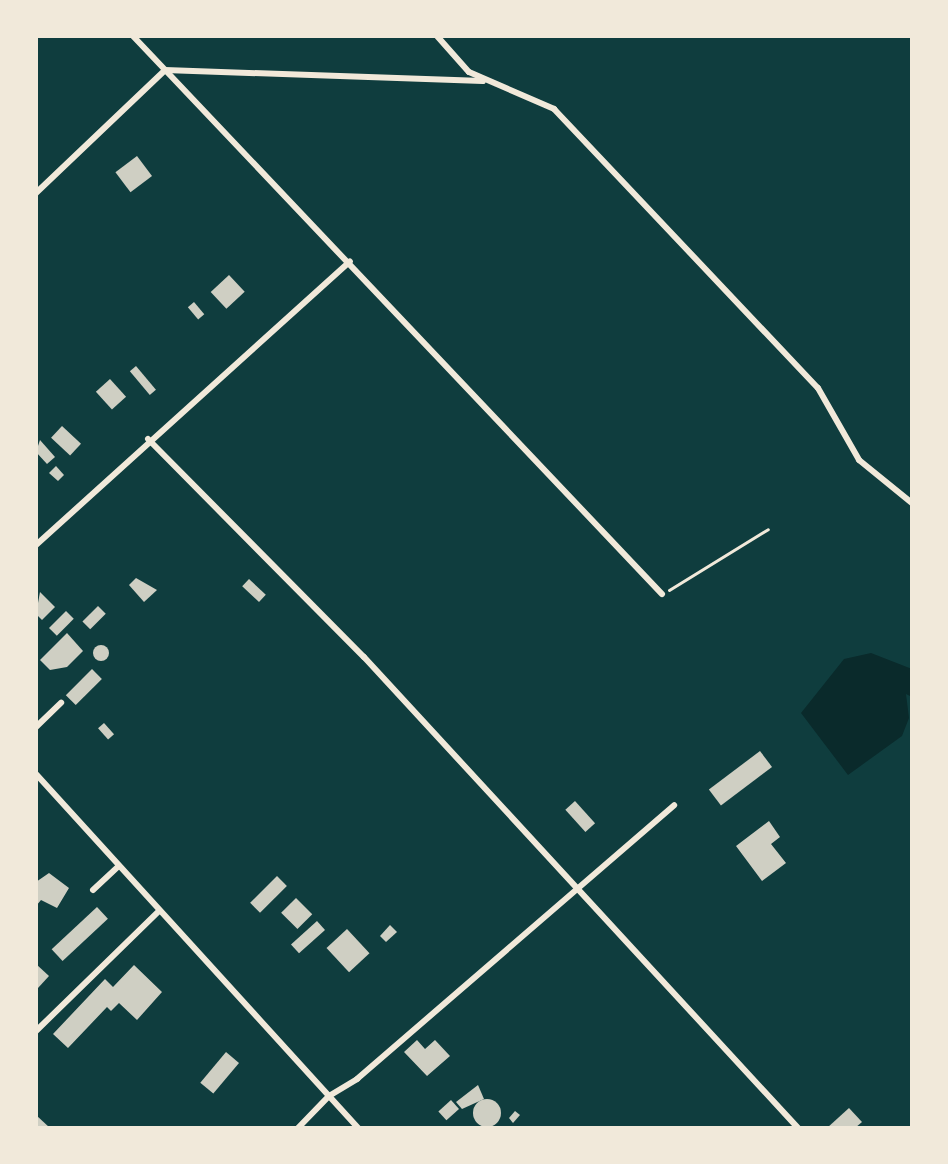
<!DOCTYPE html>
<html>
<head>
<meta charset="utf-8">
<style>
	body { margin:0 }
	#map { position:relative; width:948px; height:1164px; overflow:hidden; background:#0f3d3e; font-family:"Source Serif 4",serif }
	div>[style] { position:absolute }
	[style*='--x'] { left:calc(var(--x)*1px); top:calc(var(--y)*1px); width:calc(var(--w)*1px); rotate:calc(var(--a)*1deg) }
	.water>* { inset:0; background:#0a2a2b }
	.building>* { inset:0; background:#cfcfc3; transform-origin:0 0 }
	.round { border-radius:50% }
	.path>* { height:3px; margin:-1.5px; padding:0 1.5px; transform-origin:1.5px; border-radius:1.5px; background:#f1e9da }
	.minor>* { height:6px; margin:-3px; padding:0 3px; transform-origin:3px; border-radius:3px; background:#f1e9da }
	span { translate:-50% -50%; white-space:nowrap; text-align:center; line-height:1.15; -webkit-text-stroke:7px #f1e9da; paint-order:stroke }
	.frame { position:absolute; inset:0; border:38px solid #f1e9da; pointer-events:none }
</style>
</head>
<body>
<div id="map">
	<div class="water">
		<i style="clip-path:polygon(871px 653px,912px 669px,912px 697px,906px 694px,909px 718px,902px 736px,848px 775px,801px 713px,844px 659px)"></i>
	</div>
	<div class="building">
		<i style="left:137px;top:156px;width:25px;height:27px;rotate:53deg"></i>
		<i style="left:229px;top:275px;width:23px;height:25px;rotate:47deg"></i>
		<i style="left:194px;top:302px;width:16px;height:8px;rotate:50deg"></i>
		<i style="left:136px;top:366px;width:31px;height:8px;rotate:50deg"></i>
		<i style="left:110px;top:379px;width:24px;height:19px;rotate:48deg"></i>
		<i style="left:62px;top:426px;width:26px;height:16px;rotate:43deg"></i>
		<i style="clip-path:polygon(40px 440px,55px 457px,47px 464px,36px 452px)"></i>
		<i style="clip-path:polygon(56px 466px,64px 475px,58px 481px,49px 473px)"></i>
		<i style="clip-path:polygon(136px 578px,157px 590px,144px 602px,129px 585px)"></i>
		<i style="left:249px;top:579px;width:23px;height:10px;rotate:43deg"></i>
		<i style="clip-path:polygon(40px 592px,55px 607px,42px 620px,36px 614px)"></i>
		<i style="left:98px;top:606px;width:11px;height:22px;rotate:45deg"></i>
		<i style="left:66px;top:611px;width:11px;height:24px;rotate:45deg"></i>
		<i style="clip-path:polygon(67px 633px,83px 651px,67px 667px,50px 670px,40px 660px)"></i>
		<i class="round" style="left:93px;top:645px;width:16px;height:16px"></i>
		<i style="left:92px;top:669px;width:14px;height:37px;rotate:45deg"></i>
		<i style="left:104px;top:723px;width:15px;height:8px;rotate:48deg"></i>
		<i style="left:760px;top:751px;width:20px;height:64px;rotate:53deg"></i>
		<i style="left:575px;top:801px;width:30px;height:13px;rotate:48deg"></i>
		<i style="clip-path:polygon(769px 821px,780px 837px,771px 844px,786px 863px,762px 881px,736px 846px)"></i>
		<i style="clip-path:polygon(49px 873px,69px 888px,57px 908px,41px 900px,36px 906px,36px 882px)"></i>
		<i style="left:277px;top:876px;width:14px;height:38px;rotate:45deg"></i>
		<i style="left:296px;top:898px;width:23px;height:21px;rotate:45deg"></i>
		<i style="left:97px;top:907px;width:16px;height:62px;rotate:47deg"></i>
		<i style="left:317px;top:921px;width:12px;height:35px;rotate:48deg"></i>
		<i style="clip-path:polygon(390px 925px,397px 932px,386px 942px,380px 936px)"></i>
		<i style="left:347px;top:929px;width:33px;height:28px;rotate:47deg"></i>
		<i style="clip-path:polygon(36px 964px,49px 976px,38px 988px,36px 986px)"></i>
		<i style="clip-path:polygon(134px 965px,162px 992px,137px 1020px,119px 1003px,111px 1011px,107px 1007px,68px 1048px,53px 1034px,105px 979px,113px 987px)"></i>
		<i style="clip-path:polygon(417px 1040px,425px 1049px,435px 1040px,450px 1056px,427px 1076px,404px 1052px)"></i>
		<i style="left:226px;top:1052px;width:17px;height:40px;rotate:40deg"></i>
		<i style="clip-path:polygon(478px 1085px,484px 1099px,462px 1109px,456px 1102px)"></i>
		<i class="round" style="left:473px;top:1099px;width:28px;height:28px"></i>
		<i style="left:451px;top:1100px;width:12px;height:17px;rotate:48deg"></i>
		<i style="clip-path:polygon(849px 1108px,862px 1122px,855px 1128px,827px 1128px)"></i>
		<i style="clip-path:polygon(515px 1111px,520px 1115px,513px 1123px,509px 1118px)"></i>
		<i style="clip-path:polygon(36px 1115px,50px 1128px,36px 1128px)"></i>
	</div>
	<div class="path">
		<i style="--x:669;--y:590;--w:116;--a:-31.6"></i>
	</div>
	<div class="minor">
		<i style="--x:133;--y:36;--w:769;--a:46.53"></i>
		<i style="--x:437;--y:36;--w:48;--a:48.4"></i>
		<i style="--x:469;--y:72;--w:93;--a:23.5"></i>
		<i style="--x:554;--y:109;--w:384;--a:46.6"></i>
		<i style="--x:818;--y:388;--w:83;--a:60.3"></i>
		<i style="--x:859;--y:460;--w:68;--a:39.1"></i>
		<i style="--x:36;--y:193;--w:178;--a:-43.6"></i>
		<i style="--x:165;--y:70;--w:318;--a:2"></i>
		<i style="--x:148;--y:439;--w:307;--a:45.3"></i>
		<i style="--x:364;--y:657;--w:640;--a:47.34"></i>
		<i style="--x:36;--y:545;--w:423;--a:-42.1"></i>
		<i style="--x:36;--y:727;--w:35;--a:-44"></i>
		<i style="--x:36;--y:774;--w:479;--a:47.7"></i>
		<i style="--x:93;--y:890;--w:35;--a:-43"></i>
		<i style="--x:36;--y:1031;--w:172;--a:-44.3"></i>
		<i style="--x:298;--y:1128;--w:45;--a:-45.9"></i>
		<i style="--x:329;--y:1096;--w:33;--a:-31"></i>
		<i style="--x:357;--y:1079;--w:419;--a:-40.8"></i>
	</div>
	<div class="frame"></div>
</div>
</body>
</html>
